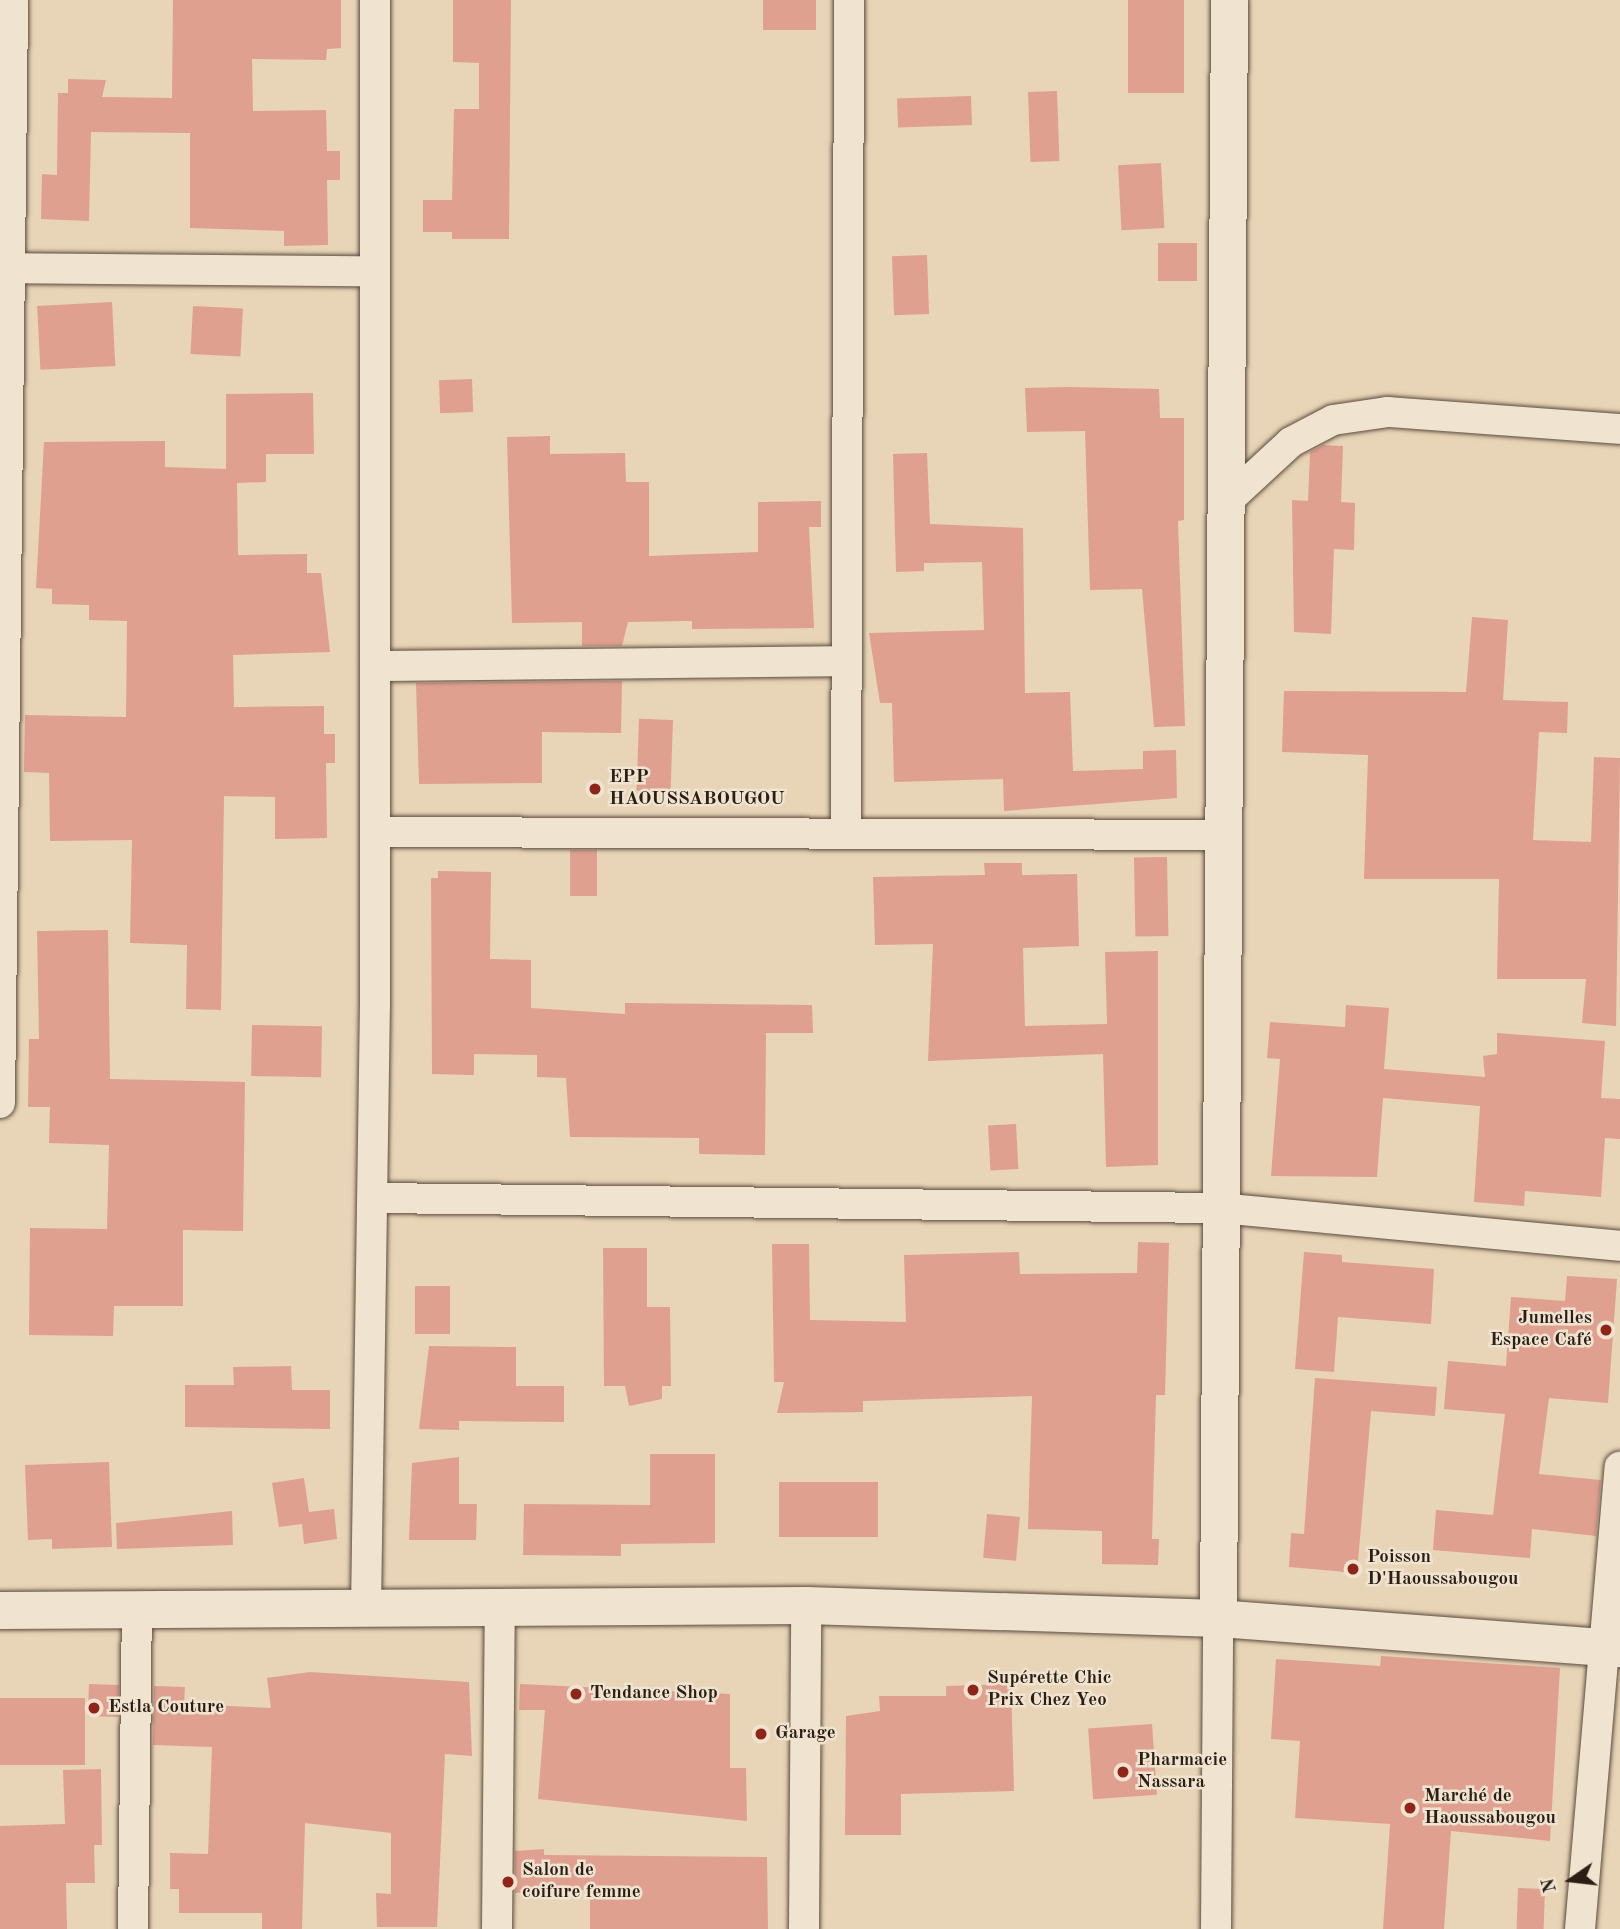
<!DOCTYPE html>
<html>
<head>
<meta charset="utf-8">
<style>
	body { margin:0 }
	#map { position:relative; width:1620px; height:1929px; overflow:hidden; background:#e8d4b6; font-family:"Old Standard TT",serif }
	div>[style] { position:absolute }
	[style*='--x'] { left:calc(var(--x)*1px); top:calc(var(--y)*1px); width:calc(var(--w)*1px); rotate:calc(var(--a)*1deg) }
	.building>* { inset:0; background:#dfa090; transform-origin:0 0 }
	.roads { filter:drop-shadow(0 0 2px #5a4c3d) drop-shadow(0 0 2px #5a4c3d) }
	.minor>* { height:30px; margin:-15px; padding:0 15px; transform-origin:15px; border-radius:15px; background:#f0e3d0 }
	.tertiary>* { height:37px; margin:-18.5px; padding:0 18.5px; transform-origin:18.5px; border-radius:18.5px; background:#f0e3d0 }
	.dots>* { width:19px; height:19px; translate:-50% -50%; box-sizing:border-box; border:4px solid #f0e3d0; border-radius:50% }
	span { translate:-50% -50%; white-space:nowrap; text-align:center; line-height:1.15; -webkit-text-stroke:5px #f0e3d0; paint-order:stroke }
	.poi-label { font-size:19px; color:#2b1f15; font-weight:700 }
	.left { translate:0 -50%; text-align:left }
	.right { translate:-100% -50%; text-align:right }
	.north { position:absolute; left:1536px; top:1845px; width:70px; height:70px; -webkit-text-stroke:5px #f0e3d0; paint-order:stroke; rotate:256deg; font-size:19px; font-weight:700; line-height:28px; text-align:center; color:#2b1f15 }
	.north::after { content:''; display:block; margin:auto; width:24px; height:32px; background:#2b1f15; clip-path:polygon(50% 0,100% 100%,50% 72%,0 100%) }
</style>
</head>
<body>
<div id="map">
	<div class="building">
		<i style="clip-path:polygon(173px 0,341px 0,341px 48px,327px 49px,326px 60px,252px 59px,253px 111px,326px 110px,327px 151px,340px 151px,340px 180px,327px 180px,328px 245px,284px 246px,284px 231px,190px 228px,190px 133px,91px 132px,89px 221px,41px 219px,42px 174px,57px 175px,58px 93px,68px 93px,68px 79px,106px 80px,102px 97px,172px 98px)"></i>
		<i style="clip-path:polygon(453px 0,511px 0,509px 239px,452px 239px,452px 232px,423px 232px,423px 200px,452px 200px,454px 109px,479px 109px,479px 63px,453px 62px)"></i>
		<i style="left:763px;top:0;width:53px;height:30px"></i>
		<i style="left:1128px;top:0;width:56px;height:93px"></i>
		<i style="left:1057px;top:91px;width:70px;height:29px;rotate:88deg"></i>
		<i style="left:971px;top:96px;width:29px;height:74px;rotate:88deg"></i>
		<i style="left:1161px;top:163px;width:65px;height:43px;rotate:87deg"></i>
		<i style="left:1197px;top:243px;width:38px;height:39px;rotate:90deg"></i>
		<i style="left:927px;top:255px;width:59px;height:35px;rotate:88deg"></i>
		<i style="left:112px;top:302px;width:64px;height:75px;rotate:87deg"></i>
		<i style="left:193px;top:306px;width:50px;height:48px;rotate:3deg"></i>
		<i style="left:472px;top:379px;width:33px;height:33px;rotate:88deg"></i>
		<i style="clip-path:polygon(1069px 387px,1159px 389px,1160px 418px,1184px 418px,1184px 520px,1178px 521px,1185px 726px,1154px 727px,1142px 589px,1090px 590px,1085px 431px,1027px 432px,1025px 388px)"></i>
		<i style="clip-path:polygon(313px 393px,314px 454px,266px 454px,266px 482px,237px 483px,238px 555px,307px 554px,307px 573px,321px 573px,330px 652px,233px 655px,234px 707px,324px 706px,324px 734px,335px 734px,335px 763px,326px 763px,327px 838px,275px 839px,275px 797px,224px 796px,221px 1010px,186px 1009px,187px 945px,130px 943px,132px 840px,50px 841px,49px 773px,24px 772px,25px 715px,126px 717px,127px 621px,89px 620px,89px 605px,52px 604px,52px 589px,36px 588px,44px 442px,165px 441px,165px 467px,226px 469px,226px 394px)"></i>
		<i style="clip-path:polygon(550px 436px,550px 454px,625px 453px,626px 482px,649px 482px,649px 556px,758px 552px,758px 502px,821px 501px,821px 527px,809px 527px,814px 628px,692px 629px,692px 621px,628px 622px,622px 646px,582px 646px,582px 622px,512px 623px,507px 437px)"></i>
		<i style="clip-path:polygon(1323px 445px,1343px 446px,1341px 502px,1355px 503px,1354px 550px,1334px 549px,1331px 634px,1294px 632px,1292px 500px,1308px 501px,1310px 452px)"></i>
		<i style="clip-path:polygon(927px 453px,930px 524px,1023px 528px,1025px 693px,1070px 692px,1073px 771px,1143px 769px,1143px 751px,1176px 750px,1177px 798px,1004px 811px,1003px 779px,894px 782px,892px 703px,880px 703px,869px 633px,984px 630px,982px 562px,924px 563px,924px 571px,896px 572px,893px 454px)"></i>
		<i style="clip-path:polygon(1472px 617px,1508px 620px,1503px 700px,1568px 702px,1567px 733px,1539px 732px,1533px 840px,1591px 842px,1594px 757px,1620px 758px,1616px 1026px,1582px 1023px,1586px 979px,1497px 979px,1499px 879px,1364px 879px,1368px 755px,1282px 752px,1284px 691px,1466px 692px)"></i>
		<i style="clip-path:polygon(622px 681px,621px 733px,542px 732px,542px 783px,419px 784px,416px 683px)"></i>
		<i style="left:673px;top:720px;width:72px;height:34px;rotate:92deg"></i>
		<i style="left:570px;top:850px;width:27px;height:46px"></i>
		<i style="left:1167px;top:857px;width:79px;height:33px;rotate:89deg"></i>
		<i style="clip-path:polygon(984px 863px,1022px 863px,1022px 875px,1077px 874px,1079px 946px,1023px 948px,1025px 1026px,1107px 1024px,1105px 952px,1158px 951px,1158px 1165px,1106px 1167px,1103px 1054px,928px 1061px,933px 944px,875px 945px,873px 877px,985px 875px)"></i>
		<i style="clip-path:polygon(438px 871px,491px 872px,490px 959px,531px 960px,531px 1008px,625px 1014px,625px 1003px,812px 1005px,813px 1033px,766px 1033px,765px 1155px,699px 1154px,699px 1138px,570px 1137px,566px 1078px,537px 1077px,537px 1055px,474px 1054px,474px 1075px,432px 1074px,431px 878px,438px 878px)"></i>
		<i style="clip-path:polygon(108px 930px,110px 1079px,245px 1082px,243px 1231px,183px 1230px,183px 1306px,114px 1306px,113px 1336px,29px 1335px,30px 1228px,107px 1229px,109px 1145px,49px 1143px,50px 1107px,28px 1107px,29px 1039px,39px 1039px,37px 931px)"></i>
		<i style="clip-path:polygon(1346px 1005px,1389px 1008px,1384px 1069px,1485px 1077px,1483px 1056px,1497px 1054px,1497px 1033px,1605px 1041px,1601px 1098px,1620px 1099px,1620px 1139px,1605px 1138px,1601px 1197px,1525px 1191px,1524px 1206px,1474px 1202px,1480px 1106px,1383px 1098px,1377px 1177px,1271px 1176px,1280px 1059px,1267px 1058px,1270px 1022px,1345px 1027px)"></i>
		<i style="left:252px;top:1025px;width:70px;height:51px;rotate:1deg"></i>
		<i style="left:1016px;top:1124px;width:45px;height:28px;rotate:87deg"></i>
		<i style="clip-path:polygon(1138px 1242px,1169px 1243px,1165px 1395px,1156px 1395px,1152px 1539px,1159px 1539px,1158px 1565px,1102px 1564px,1102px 1531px,1028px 1529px,1032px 1396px,863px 1401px,863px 1412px,777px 1413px,784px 1382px,774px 1382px,772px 1244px,809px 1244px,810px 1320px,906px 1322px,904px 1255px,1019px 1252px,1020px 1274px,1137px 1273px)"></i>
		<i style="clip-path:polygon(603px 1248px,647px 1248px,647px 1307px,670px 1307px,671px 1386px,662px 1386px,662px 1399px,629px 1406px,625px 1386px,604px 1386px)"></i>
		<i style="clip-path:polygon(1304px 1252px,1342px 1255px,1342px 1262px,1434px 1269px,1431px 1324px,1338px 1317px,1334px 1372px,1295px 1369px)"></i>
		<i style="clip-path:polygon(1567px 1276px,1617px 1279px,1608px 1403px,1549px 1398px,1539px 1474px,1601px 1480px,1596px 1536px,1532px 1529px,1530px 1558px,1433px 1550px,1436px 1510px,1493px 1515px,1505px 1414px,1444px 1409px,1448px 1361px,1506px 1366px,1511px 1297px,1565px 1301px)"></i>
		<i style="left:415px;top:1286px;width:35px;height:48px"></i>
		<i style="clip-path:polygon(429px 1346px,516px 1347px,516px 1386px,564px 1386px,564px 1422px,459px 1421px,459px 1430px,419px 1429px)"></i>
		<i style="clip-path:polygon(291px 1366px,292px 1390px,330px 1390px,330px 1429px,185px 1427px,185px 1385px,234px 1385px,233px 1367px)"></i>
		<i style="clip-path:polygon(1315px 1378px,1437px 1387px,1435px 1416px,1371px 1411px,1357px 1573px,1289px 1567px,1291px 1533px,1304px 1534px)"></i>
		<i style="clip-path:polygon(650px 1454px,715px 1454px,715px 1543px,621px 1544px,621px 1556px,523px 1555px,524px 1504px,650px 1505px)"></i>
		<i style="clip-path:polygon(459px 1457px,459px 1504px,477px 1504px,476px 1540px,409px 1540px,412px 1463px)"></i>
		<i style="clip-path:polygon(109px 1462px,112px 1547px,52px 1549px,52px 1539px,28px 1540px,25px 1465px)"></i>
		<i style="clip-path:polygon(304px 1478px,309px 1512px,334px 1509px,337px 1539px,304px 1544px,302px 1524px,279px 1527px,272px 1483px)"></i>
		<i style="left:779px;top:1482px;width:99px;height:55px"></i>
		<i style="clip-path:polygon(232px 1511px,233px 1545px,117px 1549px,116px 1523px)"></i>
		<i style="left:987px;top:1514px;width:33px;height:44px;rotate:5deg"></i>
		<i style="clip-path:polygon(1381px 1656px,1560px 1668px,1550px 1841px,1451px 1831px,1444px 1929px,1383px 1929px,1390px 1824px,1295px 1818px,1300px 1741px,1271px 1739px,1276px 1659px,1380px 1666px)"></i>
		<i style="clip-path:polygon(310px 1672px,469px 1682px,472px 1756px,445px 1754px,437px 1927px,377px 1927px,376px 1893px,391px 1894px,391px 1833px,305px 1823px,302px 1929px,262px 1929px,262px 1913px,179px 1913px,179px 1889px,170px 1889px,170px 1853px,208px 1854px,212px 1747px,153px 1745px,154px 1686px,185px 1687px,184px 1704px,271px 1708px,267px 1678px)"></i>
		<i style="left:89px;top:1684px;width:30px;height:32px;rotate:2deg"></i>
		<i style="clip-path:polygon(520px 1684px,730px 1694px,730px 1768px,746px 1768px,747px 1821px,538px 1799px,545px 1710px,519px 1710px)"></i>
		<i style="clip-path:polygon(1011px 1684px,1014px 1791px,901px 1794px,901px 1835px,845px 1835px,846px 1716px,880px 1711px,879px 1696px,946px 1696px,946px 1686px)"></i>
		<i style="left:0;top:1698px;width:85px;height:67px"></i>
		<i style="left:1152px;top:1724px;width:71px;height:64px;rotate:86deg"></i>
		<i style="clip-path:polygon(101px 1769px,102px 1845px,94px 1845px,95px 1883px,66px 1883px,67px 1929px,0 1929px,0 1826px,65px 1824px,63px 1770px)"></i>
		<i style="clip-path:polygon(544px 1849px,544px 1855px,767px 1857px,768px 1929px,590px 1929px,590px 1890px,515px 1893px,515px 1851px)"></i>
		<i style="left:1518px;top:1888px;width:27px;height:41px;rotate:2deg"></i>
	</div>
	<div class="roads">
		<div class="minor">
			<i style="--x:0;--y:268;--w:372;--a:0.5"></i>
			<i style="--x:1224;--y:504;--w:91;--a:-42.8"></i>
			<i style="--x:1291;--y:442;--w:47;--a:-27.6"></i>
			<i style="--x:1333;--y:420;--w:56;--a:-8.3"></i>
			<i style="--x:1388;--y:412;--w:233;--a:4.2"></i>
			<i style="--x:375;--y:666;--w:470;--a:-0.6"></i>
			<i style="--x:846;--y:831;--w:831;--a:-89.79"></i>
			<i style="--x:376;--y:832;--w:845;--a:0.2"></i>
			<i style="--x:0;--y:1103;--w:1103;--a:-89.32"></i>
			<i style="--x:374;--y:1198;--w:846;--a:0.68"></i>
			<i style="--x:1220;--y:1208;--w:402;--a:5.4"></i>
			<i style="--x:366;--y:1609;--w:605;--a:-89.15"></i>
			<i style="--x:375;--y:1004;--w:1004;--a:-90"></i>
			<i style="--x:133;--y:1929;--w:319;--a:-89.3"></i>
			<i style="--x:497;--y:1929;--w:320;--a:-89.5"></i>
			<i style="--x:804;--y:1929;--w:324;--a:-89.6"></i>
			<i style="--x:1216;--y:1929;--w:311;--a:-89.6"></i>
			<i style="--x:1580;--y:1929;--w:464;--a:-85.1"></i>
		</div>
		<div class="tertiary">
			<i style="--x:0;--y:1610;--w:806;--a:-0.36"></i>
			<i style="--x:806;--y:1605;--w:412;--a:1.8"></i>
			<i style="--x:1218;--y:1618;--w:403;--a:4.3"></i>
			<i style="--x:1218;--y:1618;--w:1618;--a:-89.61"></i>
		</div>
	</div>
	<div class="dots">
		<i style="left:595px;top:789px;background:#8f2418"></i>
		<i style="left:1606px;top:1330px;background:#8f2418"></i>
		<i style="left:1353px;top:1569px;background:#8f2418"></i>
		<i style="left:973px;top:1690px;background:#8f2418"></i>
		<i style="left:576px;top:1694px;background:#8f2418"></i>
		<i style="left:94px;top:1708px;background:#8f2418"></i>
		<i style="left:761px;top:1734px;background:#8f2418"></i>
		<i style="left:1123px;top:1772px;background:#8f2418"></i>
		<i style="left:1410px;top:1808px;background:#8f2418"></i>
		<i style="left:508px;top:1882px;background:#8f2418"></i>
	</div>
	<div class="poi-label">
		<span class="left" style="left:609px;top:789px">EPP<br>HAOUSSABOUGOU</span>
		<span class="right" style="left:1592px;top:1330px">Jumelles<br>Espace Café</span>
		<span class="left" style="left:1367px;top:1569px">Poisson<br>D'Haoussabougou</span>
		<span class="left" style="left:987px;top:1690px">Supérette Chic<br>Prix Chez Yeo</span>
		<span class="left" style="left:590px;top:1694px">Tendance Shop</span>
		<span class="left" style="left:108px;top:1708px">Estla Couture</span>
		<span class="left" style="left:775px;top:1734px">Garage</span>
		<span class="left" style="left:1137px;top:1772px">Pharmacie<br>Nassara</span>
		<span class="left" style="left:1424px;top:1808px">Marché de<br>Haoussabougou</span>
		<span class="left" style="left:522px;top:1882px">Salon de<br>coifure femme</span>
	</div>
	<div class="north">N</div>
</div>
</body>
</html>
